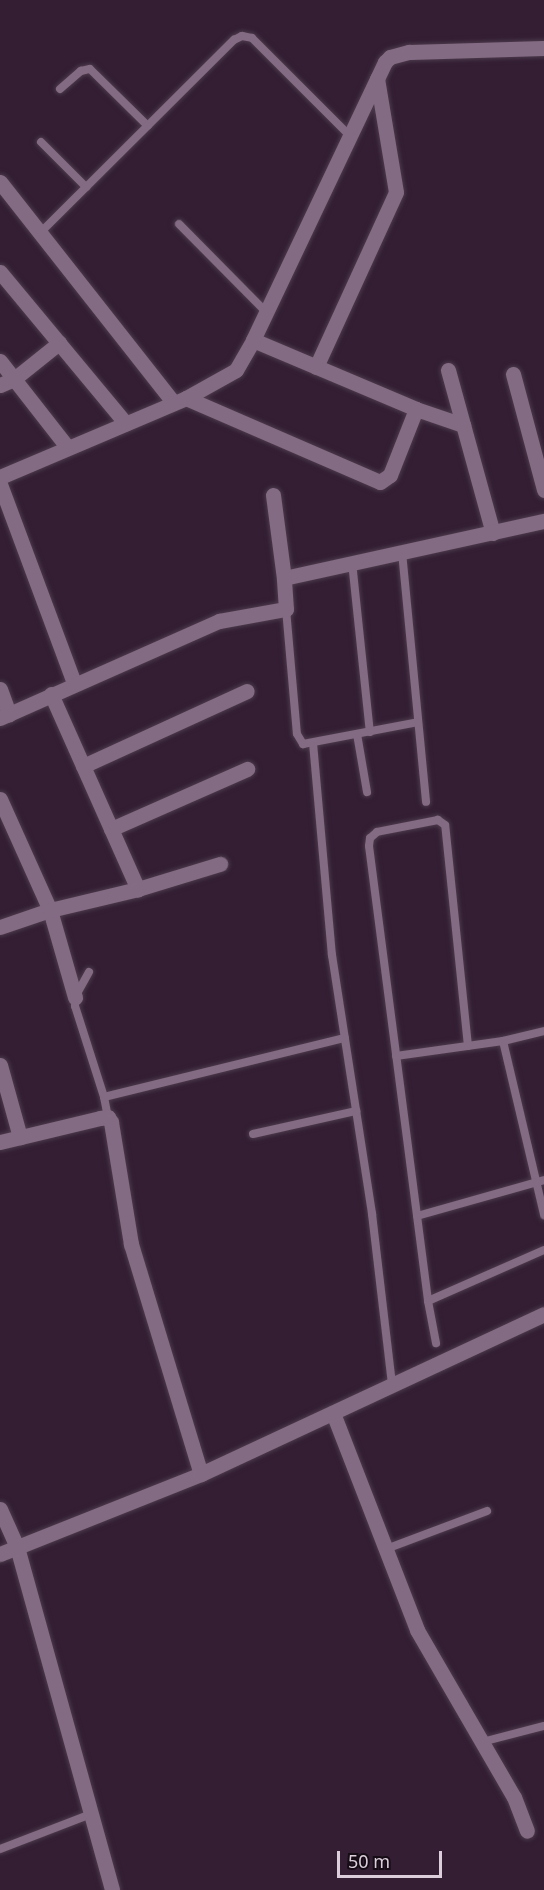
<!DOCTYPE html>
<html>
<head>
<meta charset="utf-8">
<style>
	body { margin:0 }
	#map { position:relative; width:544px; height:1890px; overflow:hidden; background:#331e33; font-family:"Noto Sans",sans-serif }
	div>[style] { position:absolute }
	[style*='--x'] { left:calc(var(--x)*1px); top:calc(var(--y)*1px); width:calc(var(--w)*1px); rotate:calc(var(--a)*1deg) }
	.roads { filter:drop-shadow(0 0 2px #4c3b4c) drop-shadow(0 0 2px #4c3b4c) }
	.service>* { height:8px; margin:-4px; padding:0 4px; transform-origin:4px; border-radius:4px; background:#846b84 }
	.minor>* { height:15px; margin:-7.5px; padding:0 7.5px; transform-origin:7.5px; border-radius:7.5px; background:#846b84 }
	span { translate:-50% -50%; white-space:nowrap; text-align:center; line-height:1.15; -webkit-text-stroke:4.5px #150c15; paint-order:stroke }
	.scale { position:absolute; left:337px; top:1851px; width:105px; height:27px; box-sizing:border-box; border:3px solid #dccedb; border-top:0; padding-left:8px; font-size:18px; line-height:21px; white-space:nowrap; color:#dccedb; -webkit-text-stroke:4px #150c15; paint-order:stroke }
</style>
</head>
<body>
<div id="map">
	<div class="roads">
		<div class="service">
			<i style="--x:60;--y:89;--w:28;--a:-41"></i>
			<i style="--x:81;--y:71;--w:9;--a:-13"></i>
			<i style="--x:90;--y:69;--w:81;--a:44.5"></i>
			<i style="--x:41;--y:142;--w:64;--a:45"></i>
			<i style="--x:179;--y:224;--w:124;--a:45.3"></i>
			<i style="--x:40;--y:233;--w:274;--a:-44.9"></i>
			<i style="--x:234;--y:40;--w:9;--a:-27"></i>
			<i style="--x:242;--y:36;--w:10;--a:11"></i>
			<i style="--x:252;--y:38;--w:139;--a:45"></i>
			<i style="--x:402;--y:552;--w:251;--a:84.5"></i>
			<i style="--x:352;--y:562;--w:171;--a:84"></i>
			<i style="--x:286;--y:609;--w:125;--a:85"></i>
			<i style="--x:297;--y:734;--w:12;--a:59"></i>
			<i style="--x:303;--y:744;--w:117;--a:-10.8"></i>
			<i style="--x:357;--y:734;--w:59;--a:80.2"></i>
			<i style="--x:313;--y:743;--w:213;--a:84.9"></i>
			<i style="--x:332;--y:955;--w:262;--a:81.2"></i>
			<i style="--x:372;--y:1214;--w:172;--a:83.3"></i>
			<i style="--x:89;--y:972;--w:29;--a:119"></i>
			<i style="--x:75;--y:997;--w:9;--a:90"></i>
			<i style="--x:75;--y:1006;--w:96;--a:72.3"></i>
			<i style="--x:104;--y:1097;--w:20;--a:79"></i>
			<i style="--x:503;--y:1041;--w:179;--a:76.7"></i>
			<i style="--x:468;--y:1046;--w:222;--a:-95.9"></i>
			<i style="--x:445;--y:825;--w:9;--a:-144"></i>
			<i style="--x:438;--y:820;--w:62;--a:168.9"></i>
			<i style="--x:377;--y:832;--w:9;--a:139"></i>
			<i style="--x:370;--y:838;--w:8;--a:97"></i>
			<i style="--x:369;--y:846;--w:459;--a:82.6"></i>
			<i style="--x:428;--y:1301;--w:127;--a:-23.7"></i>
			<i style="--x:396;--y:1056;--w:108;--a:-8"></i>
			<i style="--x:503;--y:1041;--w:42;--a:-13.7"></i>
			<i style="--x:104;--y:1097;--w:248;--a:-13.8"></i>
			<i style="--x:253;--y:1134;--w:106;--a:-12.6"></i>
			<i style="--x:417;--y:1216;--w:132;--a:-15.8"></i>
			<i style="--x:428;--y:1301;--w:43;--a:79.2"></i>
			<i style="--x:386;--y:1549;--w:108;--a:-20.6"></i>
			<i style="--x:482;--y:1742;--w:64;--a:-14.5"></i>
			<i style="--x:0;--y:1849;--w:97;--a:-21"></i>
		</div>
		<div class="minor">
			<i style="--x:0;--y:182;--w:281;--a:51.8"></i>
			<i style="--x:0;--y:272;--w:197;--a:50.3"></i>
			<i style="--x:253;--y:340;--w:177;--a:22.9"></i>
			<i style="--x:416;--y:409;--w:50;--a:18.8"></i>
			<i style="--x:0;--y:361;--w:110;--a:52"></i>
			<i style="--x:316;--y:367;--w:192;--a:-65.4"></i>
			<i style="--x:396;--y:192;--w:115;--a:-99.5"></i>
			<i style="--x:448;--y:370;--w:169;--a:74.6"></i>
			<i style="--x:513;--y:374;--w:120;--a:75"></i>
			<i style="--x:0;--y:385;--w:15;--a:-23"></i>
			<i style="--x:14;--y:379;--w:58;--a:-38.7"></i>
			<i style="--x:186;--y:398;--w:211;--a:23.4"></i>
			<i style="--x:380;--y:482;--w:12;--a:-35"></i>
			<i style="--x:390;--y:475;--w:71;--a:-68.5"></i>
			<i style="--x:0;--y:477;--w:202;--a:-23"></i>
			<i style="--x:186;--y:398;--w:57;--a:-29.2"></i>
			<i style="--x:236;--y:370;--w:34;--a:-60"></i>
			<i style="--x:253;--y:340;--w:308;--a:-64.6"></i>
			<i style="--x:385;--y:62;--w:7;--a:-45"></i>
			<i style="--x:390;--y:57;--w:20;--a:-15"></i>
			<i style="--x:409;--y:52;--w:135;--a:-1.7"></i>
			<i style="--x:0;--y:484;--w:212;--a:69.6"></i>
			<i style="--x:273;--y:495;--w:84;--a:82.5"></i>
			<i style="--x:284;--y:578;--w:266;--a:-12.4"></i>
			<i style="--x:0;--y:689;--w:27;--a:70"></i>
			<i style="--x:51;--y:694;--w:214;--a:66"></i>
			<i style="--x:0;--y:718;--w:240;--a:-23.9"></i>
			<i style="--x:219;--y:621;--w:68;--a:-10.2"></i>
			<i style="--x:286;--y:609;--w:31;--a:-94"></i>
			<i style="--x:83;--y:766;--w:180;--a:-24.6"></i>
			<i style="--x:0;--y:799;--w:122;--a:65.8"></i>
			<i style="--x:50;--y:910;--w:91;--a:74"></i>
			<i style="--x:111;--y:829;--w:149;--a:-23.8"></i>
			<i style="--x:0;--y:927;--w:53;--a:-18.8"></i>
			<i style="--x:50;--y:910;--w:90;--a:-13.4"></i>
			<i style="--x:138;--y:889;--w:86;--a:-17"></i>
			<i style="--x:0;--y:1065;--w:75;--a:74.5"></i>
			<i style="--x:0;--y:1142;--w:103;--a:-13.5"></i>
			<i style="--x:100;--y:1118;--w:8;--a:-7"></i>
			<i style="--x:108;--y:1117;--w:6;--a:59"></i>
			<i style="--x:111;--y:1122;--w:124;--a:80.7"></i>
			<i style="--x:131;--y:1244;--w:240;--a:73.1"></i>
			<i style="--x:333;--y:1413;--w:233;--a:68.8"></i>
			<i style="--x:417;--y:1630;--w:193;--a:59.9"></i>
			<i style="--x:514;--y:1797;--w:36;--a:69"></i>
			<i style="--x:0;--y:1509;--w:42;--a:65.9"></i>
			<i style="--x:17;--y:1547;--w:356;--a:74.5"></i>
			<i style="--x:0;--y:1554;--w:216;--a:-21.7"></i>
			<i style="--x:201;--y:1474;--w:378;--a:-25"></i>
		</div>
	</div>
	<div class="scale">50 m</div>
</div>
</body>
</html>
